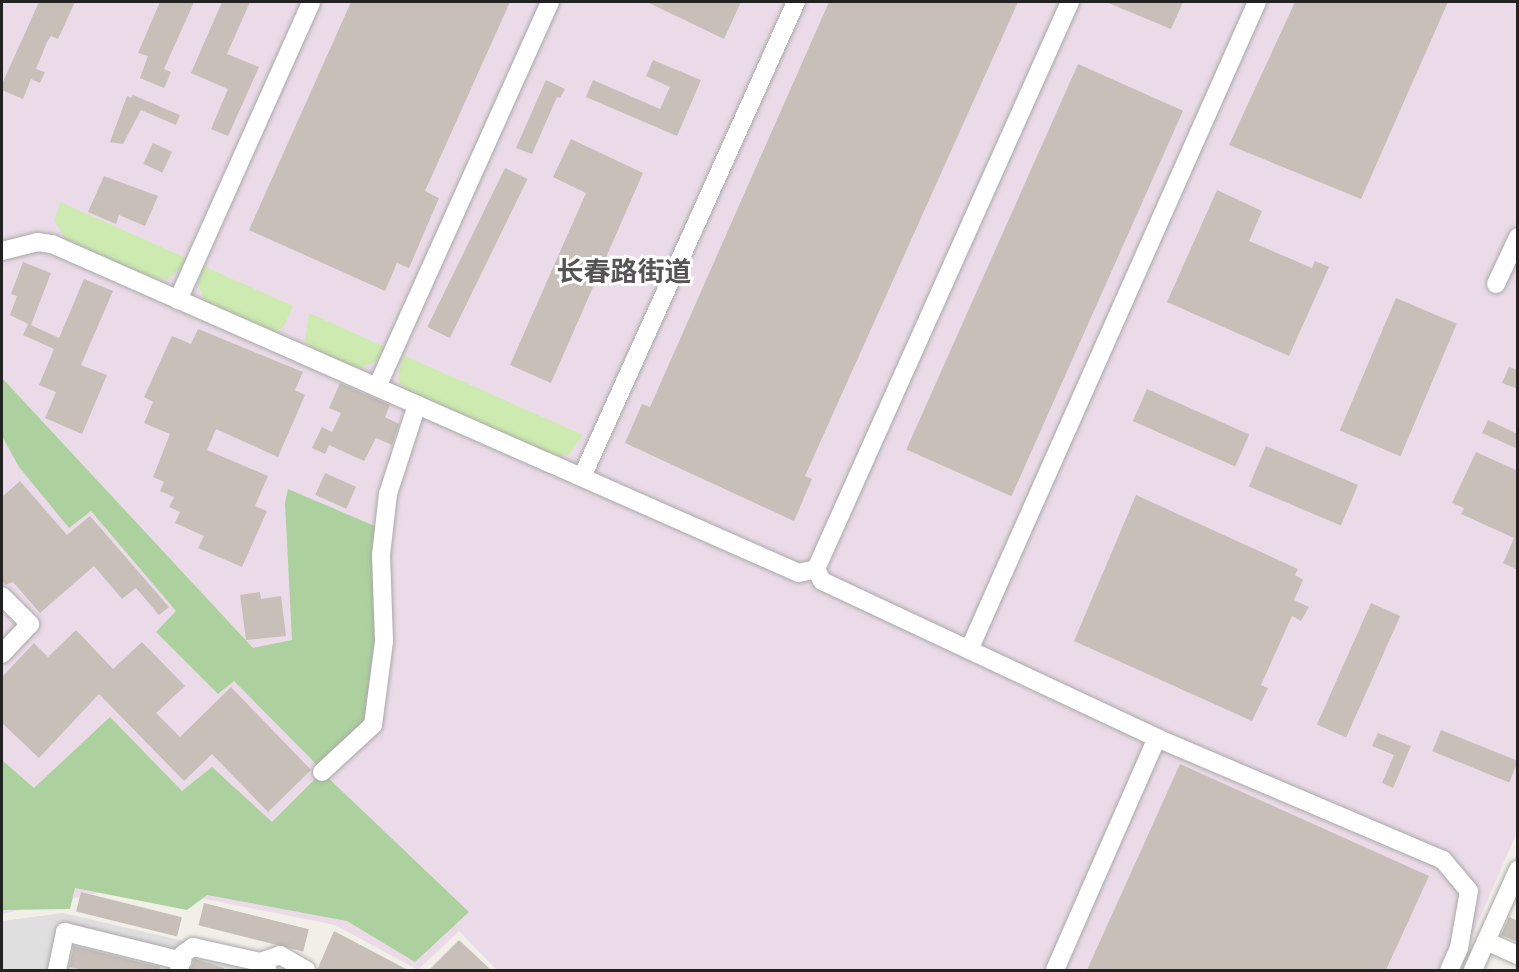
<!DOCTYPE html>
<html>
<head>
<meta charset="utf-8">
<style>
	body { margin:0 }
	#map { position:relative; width:1519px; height:972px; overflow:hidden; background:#f2efe9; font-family:"Space Grotesk","Noto Sans SC",sans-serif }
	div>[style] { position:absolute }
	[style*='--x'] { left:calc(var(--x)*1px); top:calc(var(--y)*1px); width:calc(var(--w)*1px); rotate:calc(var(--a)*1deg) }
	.residential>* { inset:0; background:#e0dfdf }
	.industrial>* { inset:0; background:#ebdbe8 }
	.grass>* { inset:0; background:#cdebb0 }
	.forest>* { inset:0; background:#add19e }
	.building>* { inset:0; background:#c7bfb8; transform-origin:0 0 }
	.roads { filter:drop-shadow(0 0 2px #a9a9a9) drop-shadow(0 0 2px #a9a9a9) }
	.minor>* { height:18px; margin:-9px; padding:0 9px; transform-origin:9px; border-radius:9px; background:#fff }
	span { translate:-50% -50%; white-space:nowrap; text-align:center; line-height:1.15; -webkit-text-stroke:6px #fff; paint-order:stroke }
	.district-label { font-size:27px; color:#555; font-weight:700 }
	.frame { position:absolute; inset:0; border:3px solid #222; pointer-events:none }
</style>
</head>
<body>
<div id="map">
	<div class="residential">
		<i style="clip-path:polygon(63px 913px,261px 959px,273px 970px,2px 970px,2px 921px)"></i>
	</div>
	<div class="industrial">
		<i style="clip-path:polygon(2px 2px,1517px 2px,1517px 832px,1457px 970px,497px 970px,459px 931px,418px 970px,335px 925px,135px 885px,2px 914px)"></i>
	</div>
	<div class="grass">
		<i style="clip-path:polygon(60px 202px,186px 258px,181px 269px,167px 279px,151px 278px,64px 238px,55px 221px)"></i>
		<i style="clip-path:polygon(203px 266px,293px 306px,284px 326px,276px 332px,267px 330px,204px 300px,198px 284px)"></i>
		<i style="clip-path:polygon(309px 313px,385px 347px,379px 360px,358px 369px,312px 348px,305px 341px)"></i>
		<i style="clip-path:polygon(403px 355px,583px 435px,569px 454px,554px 457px,406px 392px,398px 378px)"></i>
	</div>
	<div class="forest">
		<i style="clip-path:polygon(2px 378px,253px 648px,292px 640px,285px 503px,288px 489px,377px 527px,378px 644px,366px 719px,317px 765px,234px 681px,218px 694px,156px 632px,176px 611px,91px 511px,69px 528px,19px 467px,2px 436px)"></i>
		<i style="clip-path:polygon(110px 717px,182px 791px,212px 767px,272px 822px,322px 772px,469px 912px,415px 962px,347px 921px,207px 895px,187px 910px,75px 888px,70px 909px,2px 910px,2px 760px,34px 788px)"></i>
	</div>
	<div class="building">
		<i style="clip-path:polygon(39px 2px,75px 2px,58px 39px,51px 36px,47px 42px,36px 69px,45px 72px,40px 83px,31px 79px,23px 99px,2px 90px,2px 84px)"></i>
		<i style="clip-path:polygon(160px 2px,194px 2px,164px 69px,171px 72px,164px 88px,140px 78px,148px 56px,138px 53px)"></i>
		<i style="clip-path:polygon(222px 2px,250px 2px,227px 54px,259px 67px,228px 136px,211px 129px,228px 89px,191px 73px)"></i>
		<i style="clip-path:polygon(351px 2px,510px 2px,425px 191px,439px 198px,409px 268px,397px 263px,385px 291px,249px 230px)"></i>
		<i style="clip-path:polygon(647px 2px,741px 2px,724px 39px)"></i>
		<i style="clip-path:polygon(829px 2px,1018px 2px,805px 476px,812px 479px,794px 521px,625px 443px,642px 404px,650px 407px)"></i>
		<i style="clip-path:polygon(1106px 2px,1183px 2px,1171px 29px)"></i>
		<i style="clip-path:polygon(1295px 2px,1448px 2px,1361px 199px,1229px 145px)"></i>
		<i style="clip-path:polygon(653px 60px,701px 80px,677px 136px,586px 97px,593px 80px,660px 109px,670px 87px,646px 76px)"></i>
		<i style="left:1078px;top:64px;width:115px;height:422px;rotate:24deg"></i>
		<i style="clip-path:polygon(546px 80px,565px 89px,560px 98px,557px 97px,532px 154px,516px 148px)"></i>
		<i style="clip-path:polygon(133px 95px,180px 115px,176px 125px,141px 110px,123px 144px,110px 142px,127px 96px,131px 98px)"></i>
		<i style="clip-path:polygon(571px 139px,643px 173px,551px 383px,510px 365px,586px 193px,553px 177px)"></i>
		<i style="left:153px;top:143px;width:21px;height:23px;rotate:25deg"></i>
		<i style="left:505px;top:168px;width:25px;height:177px;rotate:26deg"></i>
		<i style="clip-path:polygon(104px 176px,158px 196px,145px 226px,119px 215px,116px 224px,88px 212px)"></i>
		<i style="clip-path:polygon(1217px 190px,1262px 211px,1249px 241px,1312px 268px,1315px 261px,1329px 267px,1289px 356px,1167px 302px)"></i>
		<i style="clip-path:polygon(23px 262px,51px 273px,31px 325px,59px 338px,84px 279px,113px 291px,81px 365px,107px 375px,82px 434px,45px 418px,56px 392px,39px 385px,54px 349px,23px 335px,28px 324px,10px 315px,17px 296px,11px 294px)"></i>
		<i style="left:1396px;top:298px;width:66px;height:144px;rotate:23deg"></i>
		<i style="clip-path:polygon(198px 329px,303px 372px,295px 390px,305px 395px,278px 457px,216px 429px,207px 450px,268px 476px,255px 506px,267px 511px,242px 567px,198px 548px,204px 536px,175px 523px,180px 512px,169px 507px,174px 497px,160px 491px,164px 482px,153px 477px,170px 434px,144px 423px,153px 402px,144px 397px,172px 336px,191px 344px)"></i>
		<i style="clip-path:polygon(1509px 367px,1518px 370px,1518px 389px,1502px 383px)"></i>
		<i style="clip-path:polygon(340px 383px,390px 405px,385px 417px,399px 424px,392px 445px,376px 438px,364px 461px,329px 445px,325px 454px,312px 448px,322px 427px,332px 432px,341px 413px,329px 408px)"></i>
		<i style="left:1147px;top:389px;width:112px;height:35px;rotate:24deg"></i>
		<i style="clip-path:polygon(1488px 420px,1518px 434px,1518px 449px,1482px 433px)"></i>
		<i style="left:1266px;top:446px;width:100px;height:44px;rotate:23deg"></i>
		<i style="clip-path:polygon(1476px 452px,1518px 471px,1518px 570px,1503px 563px,1514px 538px,1461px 514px,1464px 508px,1452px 503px)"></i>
		<i style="left:325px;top:473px;width:34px;height:24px;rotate:24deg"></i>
		<i style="clip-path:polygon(20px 481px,67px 535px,90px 516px,169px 607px,159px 615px,136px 588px,122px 599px,94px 566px,40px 613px,13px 582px,5px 585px,2px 581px,2px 497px)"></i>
		<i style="clip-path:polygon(1136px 495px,1298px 569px,1295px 575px,1303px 580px,1294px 600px,1309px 607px,1301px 621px,1292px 616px,1261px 685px,1268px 688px,1252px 721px,1074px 641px)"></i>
		<i style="clip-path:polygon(260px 592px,261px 599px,281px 596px,286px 636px,246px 640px,240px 595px)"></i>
		<i style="left:1371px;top:603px;width:32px;height:133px;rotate:24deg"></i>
		<i style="clip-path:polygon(76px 630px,113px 669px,142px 642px,185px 686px,156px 713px,180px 737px,231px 687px,311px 770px,268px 812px,212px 754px,184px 781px,99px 694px,39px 758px,2px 723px,2px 677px,34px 643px,48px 657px)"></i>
		<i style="left:1441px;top:730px;width:83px;height:23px;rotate:22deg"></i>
		<i style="clip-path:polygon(1378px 733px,1411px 746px,1393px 788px,1382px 783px,1394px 755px,1372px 746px)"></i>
		<i style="clip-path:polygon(1180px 764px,1429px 876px,1386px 970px,1087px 970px)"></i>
		<i style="left:81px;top:892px;width:104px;height:20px;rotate:14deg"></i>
		<i style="left:204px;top:903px;width:108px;height:23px;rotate:14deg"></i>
		<i style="clip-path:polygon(1509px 917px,1518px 921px,1518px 942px,1501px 935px)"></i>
		<i style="clip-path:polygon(334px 931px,408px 970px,317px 970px)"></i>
		<i style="clip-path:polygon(459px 940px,491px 970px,429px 970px)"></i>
		<i style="clip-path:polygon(74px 946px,160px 967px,159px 970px,84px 970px,69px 967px)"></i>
		<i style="clip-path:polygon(195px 959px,224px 968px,224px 970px,190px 970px)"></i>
	</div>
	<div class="roads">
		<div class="minor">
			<i style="--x:2;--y:251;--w:36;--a:-14"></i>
			<i style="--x:37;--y:242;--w:15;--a:8"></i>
			<i style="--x:52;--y:244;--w:816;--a:23.77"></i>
			<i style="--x:799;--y:573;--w:17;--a:-13"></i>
			<i style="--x:1496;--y:284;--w:52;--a:-64.9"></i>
			<i style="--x:178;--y:300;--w:326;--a:-65.9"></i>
			<i style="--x:377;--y:387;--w:422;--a:-65.8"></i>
			<i style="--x:582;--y:477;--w:521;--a:-65.75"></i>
			<i style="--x:816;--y:569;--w:13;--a:63"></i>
			<i style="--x:822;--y:581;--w:370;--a:25.1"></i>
			<i style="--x:1157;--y:738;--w:311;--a:23.1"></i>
			<i style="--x:1443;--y:860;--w:40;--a:50"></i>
			<i style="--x:1469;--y:891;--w:58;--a:100"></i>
			<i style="--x:1459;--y:948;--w:24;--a:114"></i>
			<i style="--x:816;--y:569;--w:621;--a:-65.87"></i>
			<i style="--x:2;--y:596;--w:40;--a:45"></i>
			<i style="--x:30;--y:624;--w:41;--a:133"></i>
			<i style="--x:969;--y:650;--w:709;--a:-66.04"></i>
			<i style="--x:322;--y:772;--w:69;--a:-42.7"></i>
			<i style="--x:373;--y:725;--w:85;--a:-82.5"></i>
			<i style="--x:384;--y:641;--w:86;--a:-92"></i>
			<i style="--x:381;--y:555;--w:61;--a:-83.5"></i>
			<i style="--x:388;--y:494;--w:94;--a:-72"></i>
			<i style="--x:1486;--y:941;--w:35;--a:24"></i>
			<i style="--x:260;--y:962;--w:21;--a:-19"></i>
			<i style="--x:280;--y:955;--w:30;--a:30"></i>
			<i style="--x:57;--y:970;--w:39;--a:-78"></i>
			<i style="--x:65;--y:932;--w:121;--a:13.9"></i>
			<i style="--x:179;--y:970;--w:16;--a:-76"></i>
			<i style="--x:183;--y:954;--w:12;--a:-35"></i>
			<i style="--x:193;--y:947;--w:69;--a:12.6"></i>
			<i style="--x:260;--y:962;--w:11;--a:45"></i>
			<i style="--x:1055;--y:970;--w:253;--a:-66.3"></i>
			<i style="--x:1473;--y:970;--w:110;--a:-65.8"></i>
		</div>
	</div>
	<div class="district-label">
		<span style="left:624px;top:272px">长春路街道</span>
	</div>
	<div class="frame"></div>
</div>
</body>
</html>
